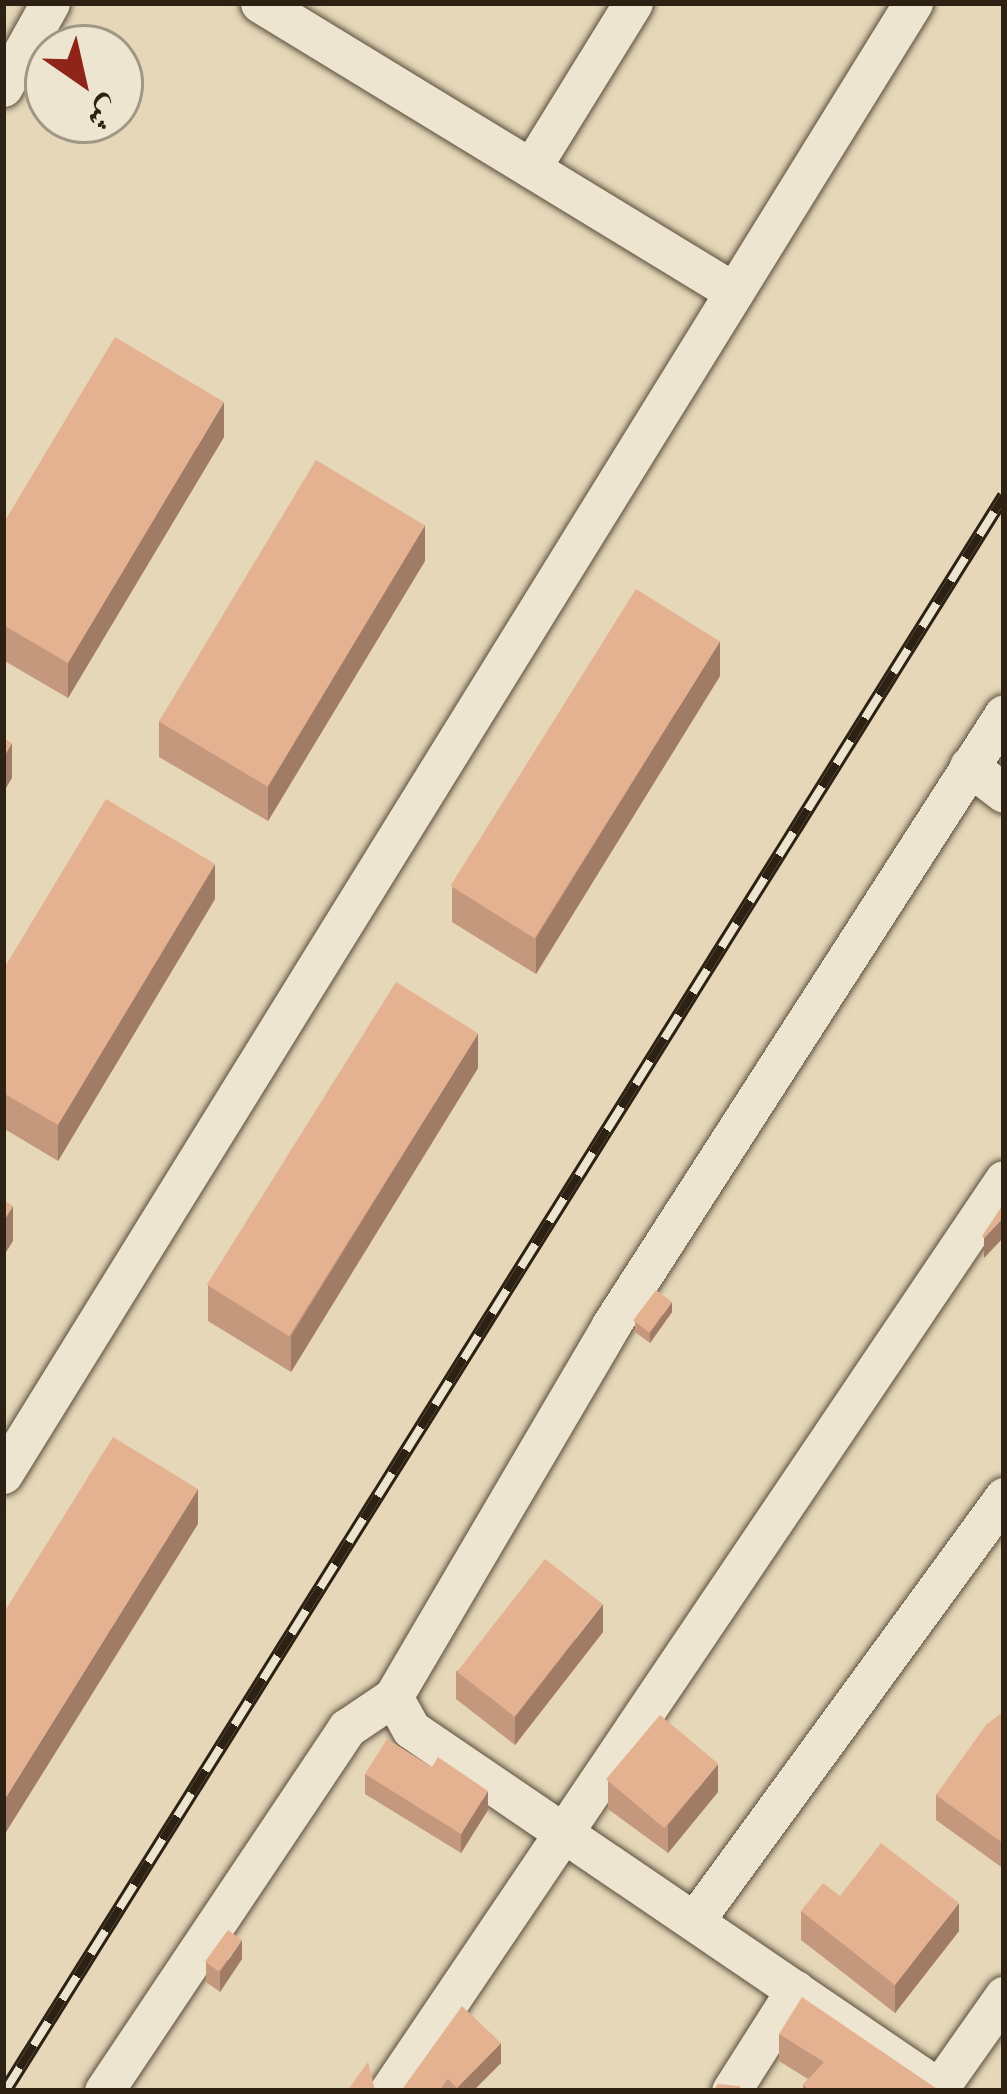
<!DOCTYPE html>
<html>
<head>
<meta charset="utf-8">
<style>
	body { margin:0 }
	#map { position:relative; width:1007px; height:2094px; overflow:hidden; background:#e5d7b8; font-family:Vollkorn,Amiri,serif }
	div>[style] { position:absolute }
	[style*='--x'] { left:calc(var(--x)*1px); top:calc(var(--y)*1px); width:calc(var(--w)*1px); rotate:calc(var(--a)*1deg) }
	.roads { filter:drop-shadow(0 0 3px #5b4e3c) drop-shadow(0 0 3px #5b4e3c) }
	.minor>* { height:39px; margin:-19.5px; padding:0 19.5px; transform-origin:19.5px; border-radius:19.5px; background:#eee5d1 }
	.rail>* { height:14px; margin-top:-7px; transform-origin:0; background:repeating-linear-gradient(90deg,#eee5d1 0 27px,#2d2113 0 54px); box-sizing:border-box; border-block:3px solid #2d2113 }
	.wall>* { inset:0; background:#c4987d }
	.shaded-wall>* { inset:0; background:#a07c66 }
	.building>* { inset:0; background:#e4b191; transform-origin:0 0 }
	span { translate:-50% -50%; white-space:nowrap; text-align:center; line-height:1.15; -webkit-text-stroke:9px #eee5d1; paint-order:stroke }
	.frame { position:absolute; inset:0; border:6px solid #2d2113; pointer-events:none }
	.north { position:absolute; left:24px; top:24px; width:120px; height:120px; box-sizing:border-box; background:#eee5d1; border:3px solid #a19785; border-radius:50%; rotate:146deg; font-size:33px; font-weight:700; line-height:48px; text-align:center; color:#2d2113 }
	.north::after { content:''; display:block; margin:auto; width:42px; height:54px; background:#8f2418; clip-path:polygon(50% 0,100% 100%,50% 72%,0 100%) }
</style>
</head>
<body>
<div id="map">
	<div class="roads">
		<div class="minor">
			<i style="--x:260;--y:3;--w:555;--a:31.37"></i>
			<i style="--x:3;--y:87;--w:96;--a:-60.8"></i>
			<i style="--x:531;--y:168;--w:194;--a:-58.3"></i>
			<i style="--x:969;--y:766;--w:44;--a:37.6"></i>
			<i style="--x:3;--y:1474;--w:1730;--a:-58.26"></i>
			<i style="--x:695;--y:1920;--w:524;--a:-53.85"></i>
			<i style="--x:939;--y:2088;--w:113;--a:-54.8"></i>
			<i style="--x:104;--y:2091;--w:437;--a:-56.2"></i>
			<i style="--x:347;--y:1728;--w:55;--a:-34"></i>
			<i style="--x:389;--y:2091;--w:1099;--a:-55.98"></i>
			<i style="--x:731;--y:2091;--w:120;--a:-57.6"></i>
			<i style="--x:943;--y:2091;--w:643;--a:-145.77"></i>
			<i style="--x:411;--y:1729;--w:37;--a:-119"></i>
			<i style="--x:393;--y:1697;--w:431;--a:-59.6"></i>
			<i style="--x:611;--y:1325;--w:726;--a:-57.25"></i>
		</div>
	</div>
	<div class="rail">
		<i style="--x:5;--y:2091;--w:1882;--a:-57.94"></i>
	</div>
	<div class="wall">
		<i style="clip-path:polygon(224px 437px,68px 698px,3px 660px,3px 524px)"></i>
		<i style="clip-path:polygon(425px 561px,268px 821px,159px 757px,159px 721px)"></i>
		<i style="clip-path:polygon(720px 676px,536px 974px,452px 922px,452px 887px)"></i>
		<i style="clip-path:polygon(215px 899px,58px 1161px,3px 1128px,3px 970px)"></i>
		<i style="clip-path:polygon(478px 1068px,291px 1372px,208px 1321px,208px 1286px)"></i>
		<i style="clip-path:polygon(672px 1312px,650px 1343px,635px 1332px,635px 1322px)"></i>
		<i style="clip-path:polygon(603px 1632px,515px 1745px,456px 1699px,456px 1671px)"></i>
		<i style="clip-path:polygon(1004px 1711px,1004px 1869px,936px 1820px,936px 1795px)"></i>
		<i style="clip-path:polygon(432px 1767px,488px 1810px,461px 1853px,365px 1794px,365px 1774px)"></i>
		<i style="clip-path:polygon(608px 1781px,718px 1792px,668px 1853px,608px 1809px)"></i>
		<i style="clip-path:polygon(801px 1911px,959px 1931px,895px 2013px,801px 1940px)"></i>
		<i style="clip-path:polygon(242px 1959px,220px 1992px,206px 1982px,206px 1962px)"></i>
		<i style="clip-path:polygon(779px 2034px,940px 2091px,803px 2091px,803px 2085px,808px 2079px,779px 2061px)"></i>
		<i style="clip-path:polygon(501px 2063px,473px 2091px,401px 2091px)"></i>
	</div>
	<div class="shaded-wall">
		<i style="clip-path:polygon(224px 402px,224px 437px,68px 698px,68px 663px)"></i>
		<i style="clip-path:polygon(425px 525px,425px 561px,268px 821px,268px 786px)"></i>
		<i style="clip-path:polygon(720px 641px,720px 676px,536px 974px,536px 938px)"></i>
		<i style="clip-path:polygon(12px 743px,12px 778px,3px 793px,3px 758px)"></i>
		<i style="clip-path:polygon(215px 864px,215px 899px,58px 1161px,58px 1125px)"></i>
		<i style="clip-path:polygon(478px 1033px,478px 1068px,291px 1372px,291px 1336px)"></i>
		<i style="clip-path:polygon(13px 1206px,13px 1241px,3px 1257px,3px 1222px)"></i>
		<i style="clip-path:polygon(1004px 1217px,1004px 1237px,984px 1258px,984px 1238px)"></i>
		<i style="clip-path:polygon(672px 1302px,672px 1312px,650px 1343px,650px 1333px)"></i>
		<i style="clip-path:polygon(198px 1489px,198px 1524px,3px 1837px,3px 1802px)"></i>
		<i style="clip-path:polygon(603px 1604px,603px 1632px,515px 1745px,515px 1717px)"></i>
		<i style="clip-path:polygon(718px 1764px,718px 1792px,668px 1853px,668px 1825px)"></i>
		<i style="clip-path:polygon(488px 1791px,488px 1810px,461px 1853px,461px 1834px)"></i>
		<i style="clip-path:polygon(959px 1903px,959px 1931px,895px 2013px,895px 1985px)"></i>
		<i style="clip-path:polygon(242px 1940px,242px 1959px,220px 1992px,220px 1972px)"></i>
		<i style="clip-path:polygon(501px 2043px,501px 2063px,473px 2091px,457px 2091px,457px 2088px)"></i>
	</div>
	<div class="building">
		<i style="clip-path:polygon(115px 337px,224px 402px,68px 663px,3px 625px,3px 524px)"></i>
		<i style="left:316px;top:460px;width:127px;height:305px;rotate:31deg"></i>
		<i style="left:636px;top:589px;width:99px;height:350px;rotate:32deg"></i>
		<i style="clip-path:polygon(3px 738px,12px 743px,3px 758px)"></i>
		<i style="clip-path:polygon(106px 799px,215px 864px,58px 1125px,3px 1093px,3px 970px)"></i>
		<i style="left:396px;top:982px;width:97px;height:357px;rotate:32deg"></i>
		<i style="clip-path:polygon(3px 1200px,13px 1206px,3px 1222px)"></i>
		<i style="clip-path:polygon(1004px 1203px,1004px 1217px,984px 1238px,982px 1236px)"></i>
		<i style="left:656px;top:1290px;width:20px;height:38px;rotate:37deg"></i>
		<i style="clip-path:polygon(113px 1437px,198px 1489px,3px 1802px,3px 1614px)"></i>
		<i style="left:545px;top:1559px;width:73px;height:143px;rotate:38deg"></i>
		<i style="clip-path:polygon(1004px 1711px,1004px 1844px,936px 1795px,986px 1725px)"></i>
		<i style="left:660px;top:1715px;width:76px;height:84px;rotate:40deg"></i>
		<i style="clip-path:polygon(387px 1739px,432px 1767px,438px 1757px,488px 1791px,461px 1834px,365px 1774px)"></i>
		<i style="clip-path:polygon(881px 1843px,959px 1903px,895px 1985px,801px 1911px,823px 1883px,840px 1896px)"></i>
		<i style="left:228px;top:1930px;width:17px;height:39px;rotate:36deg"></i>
		<i style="clip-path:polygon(802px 1997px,940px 2091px,810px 2091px,803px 2085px,824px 2062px,779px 2034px)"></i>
		<i style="clip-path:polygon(462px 2006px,501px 2043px,457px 2088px,448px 2079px,439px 2091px,401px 2091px)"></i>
		<i style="clip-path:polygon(368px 2062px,375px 2090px,383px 2091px,347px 2091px)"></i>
		<i style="clip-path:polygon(718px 2084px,739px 2086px,744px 2091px,713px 2091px)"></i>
	</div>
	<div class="frame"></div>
	<div class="north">ش</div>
</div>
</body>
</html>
